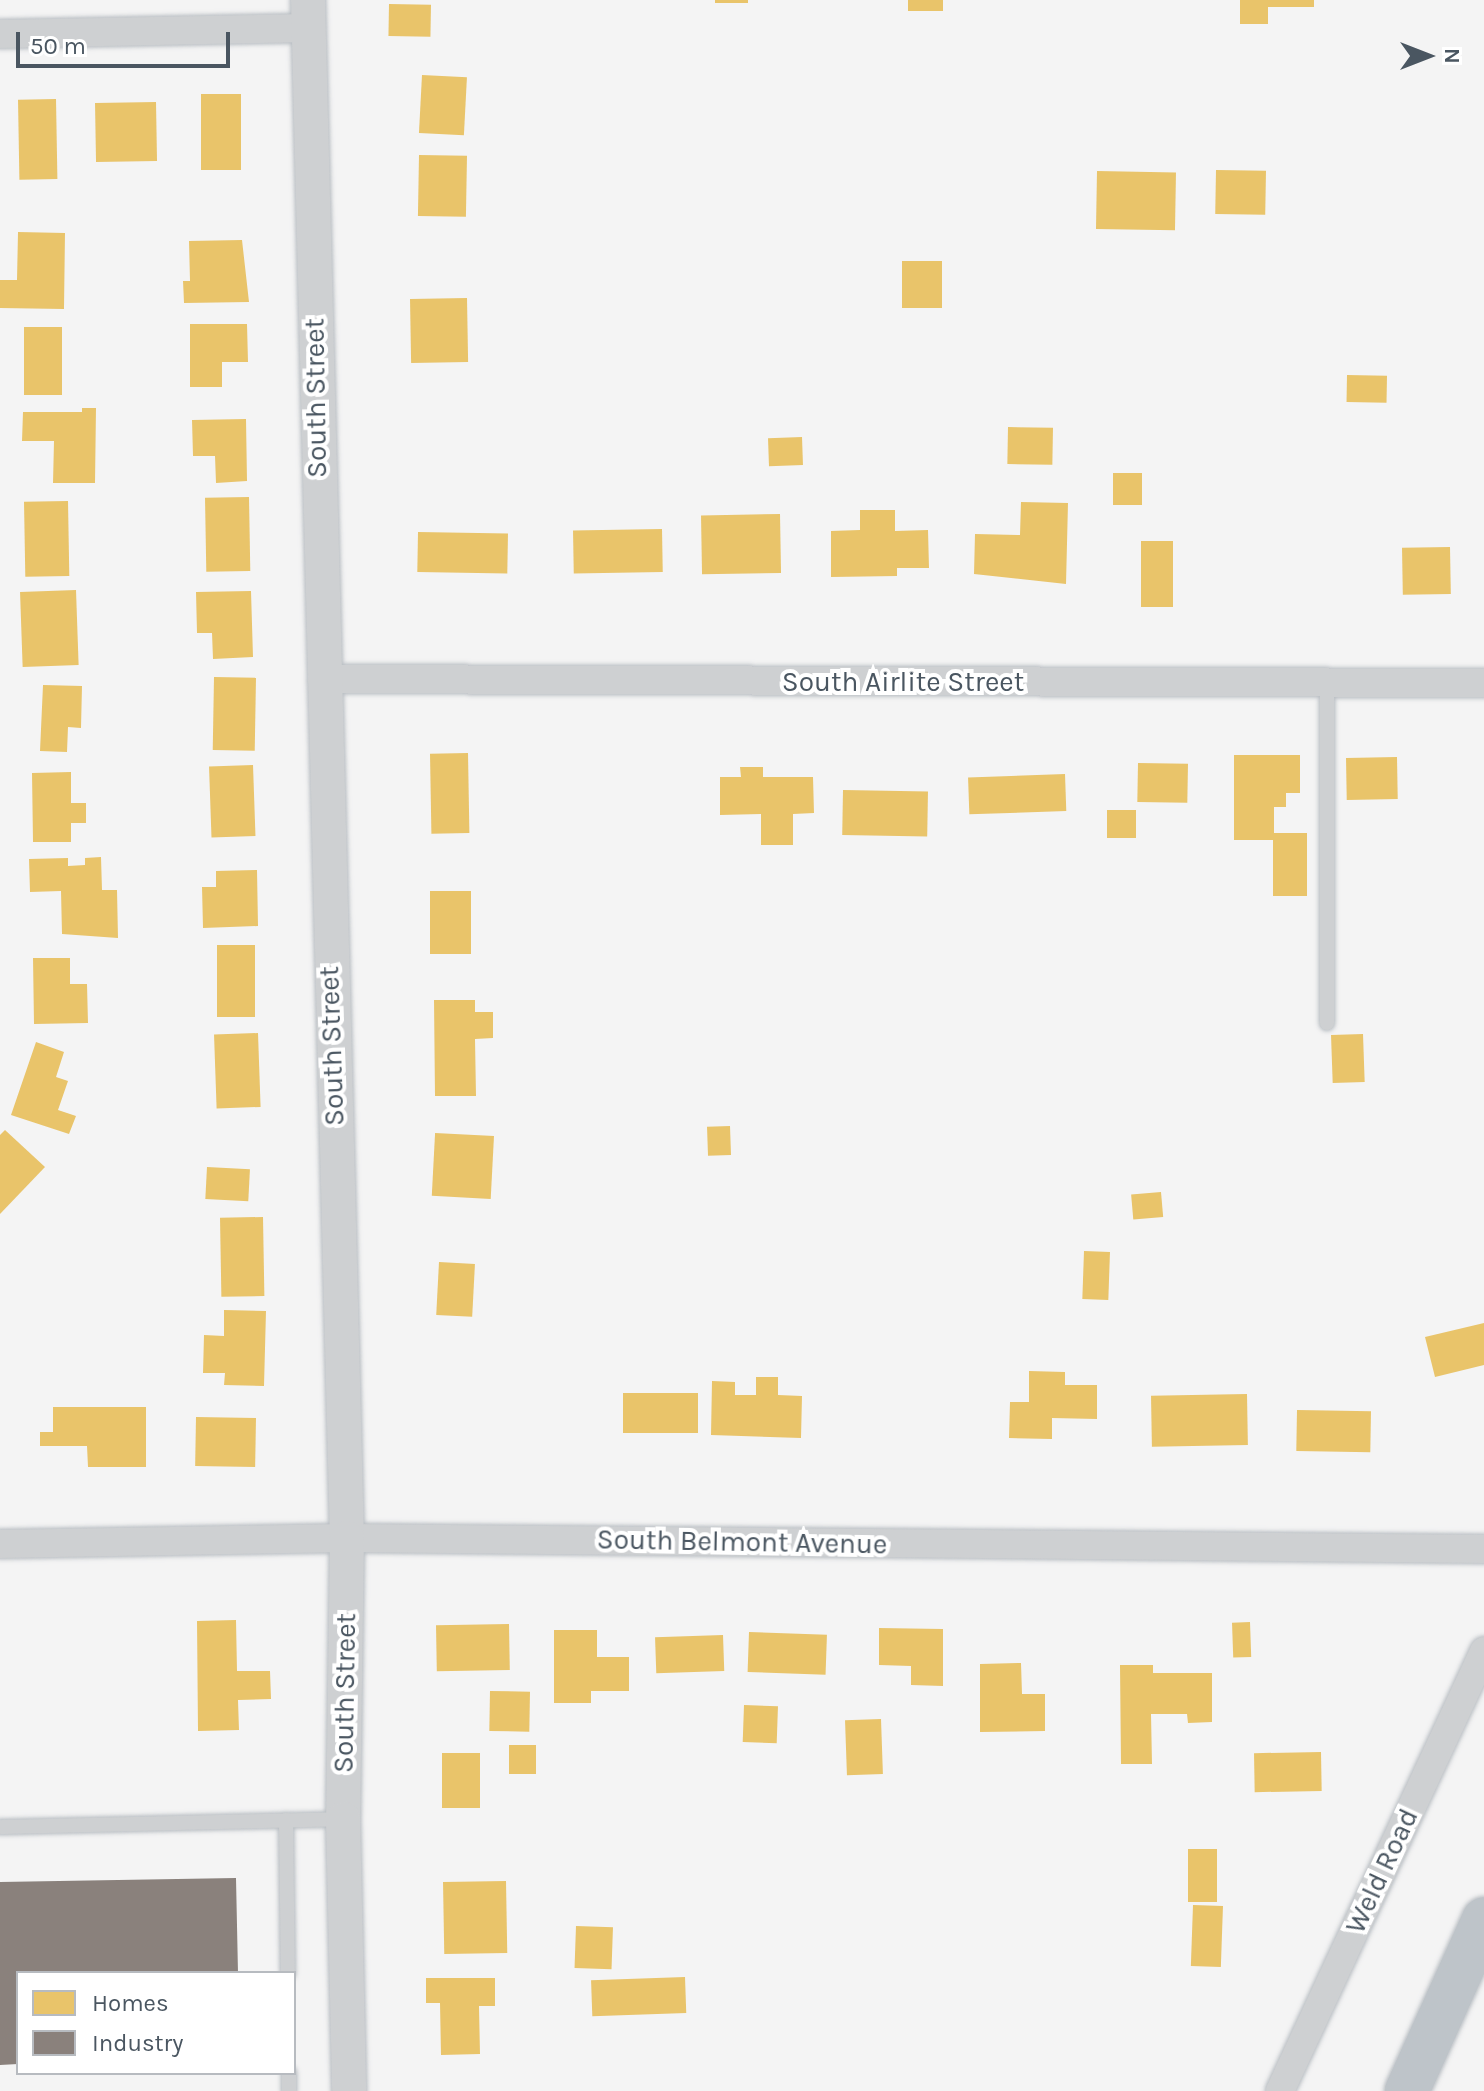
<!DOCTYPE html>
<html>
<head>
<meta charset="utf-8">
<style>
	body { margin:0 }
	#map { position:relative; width:1484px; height:2091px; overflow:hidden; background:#f4f4f4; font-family:Karla,sans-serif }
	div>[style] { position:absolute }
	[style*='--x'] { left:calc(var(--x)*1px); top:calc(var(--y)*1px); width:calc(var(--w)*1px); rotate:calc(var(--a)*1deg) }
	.homes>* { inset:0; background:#e9c46a; transform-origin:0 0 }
	.industry>* { inset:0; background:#8a817c }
	.roads { filter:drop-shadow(0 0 2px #b9bec3) drop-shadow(0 0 2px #b9bec3) }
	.service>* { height:14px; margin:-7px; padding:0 7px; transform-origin:7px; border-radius:7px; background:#ced0d2 }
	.minor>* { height:28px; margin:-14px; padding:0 14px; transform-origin:14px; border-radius:14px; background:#ced0d2 }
	.tertiary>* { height:34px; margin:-17px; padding:0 17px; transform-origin:17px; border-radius:17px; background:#ced0d2 }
	.motorway>* { height:44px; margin:-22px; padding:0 22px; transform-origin:22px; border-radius:22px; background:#bec4c9 }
	span { translate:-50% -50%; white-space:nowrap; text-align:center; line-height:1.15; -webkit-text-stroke:8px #fff; paint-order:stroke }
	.street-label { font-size:28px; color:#4a5661 }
	.legend { position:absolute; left:16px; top:1971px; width:280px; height:104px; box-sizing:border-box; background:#fff; border:2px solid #b7bbc0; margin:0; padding:10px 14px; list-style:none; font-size:24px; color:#4a5661 }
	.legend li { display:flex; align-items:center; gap:16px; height:40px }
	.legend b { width:40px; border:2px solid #b7bbc0 }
	.north { position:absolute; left:1388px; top:16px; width:80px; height:80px; -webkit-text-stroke:6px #fff; paint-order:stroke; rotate:90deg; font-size:22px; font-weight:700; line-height:32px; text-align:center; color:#4a5661 }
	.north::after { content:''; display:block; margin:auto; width:28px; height:36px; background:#4a5661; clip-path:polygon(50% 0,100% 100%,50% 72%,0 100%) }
	.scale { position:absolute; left:16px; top:32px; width:214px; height:36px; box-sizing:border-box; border:4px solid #4a5661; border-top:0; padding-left:10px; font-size:24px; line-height:28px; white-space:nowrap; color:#4a5661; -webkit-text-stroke:6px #fff; paint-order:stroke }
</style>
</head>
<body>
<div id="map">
	<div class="homes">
		<i style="left:715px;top:0;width:33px;height:3px"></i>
		<i style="left:908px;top:0;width:35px;height:11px"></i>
		<i style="clip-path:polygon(1240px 0,1314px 0,1314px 7px,1268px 7px,1268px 24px,1240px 24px)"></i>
		<i style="left:389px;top:4px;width:42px;height:32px;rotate:1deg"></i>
		<i style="left:422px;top:75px;width:45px;height:58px;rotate:3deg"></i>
		<i style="left:201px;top:94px;width:40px;height:76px"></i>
		<i style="left:56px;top:99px;width:80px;height:38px;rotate:89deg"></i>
		<i style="left:156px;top:102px;width:59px;height:61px;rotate:89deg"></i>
		<i style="left:419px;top:155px;width:48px;height:61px;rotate:1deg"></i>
		<i style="left:1216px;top:170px;width:50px;height:44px;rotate:1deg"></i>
		<i style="left:1097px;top:171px;width:79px;height:58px;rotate:1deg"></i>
		<i style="clip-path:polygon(18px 232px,65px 233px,64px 309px,0 308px,0 280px,17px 280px)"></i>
		<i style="clip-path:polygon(242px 240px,249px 302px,184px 303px,183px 281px,190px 281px,189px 241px)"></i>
		<i style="left:902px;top:261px;width:40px;height:47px"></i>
		<i style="left:467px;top:298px;width:64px;height:57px;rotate:89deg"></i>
		<i style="clip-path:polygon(190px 324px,247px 324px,248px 362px,222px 362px,222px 387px,190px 387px)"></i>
		<i style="left:24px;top:327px;width:38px;height:68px"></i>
		<i style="left:1347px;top:375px;width:40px;height:27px;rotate:1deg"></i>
		<i style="clip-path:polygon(82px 408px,96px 408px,95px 483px,53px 483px,54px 441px,22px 441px,23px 412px,82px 412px)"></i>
		<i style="clip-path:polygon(246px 419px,247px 481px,216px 483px,215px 456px,193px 456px,192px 420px)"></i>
		<i style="left:1008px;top:427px;width:45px;height:37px;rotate:1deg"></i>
		<i style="left:802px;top:437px;width:28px;height:34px;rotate:88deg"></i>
		<i style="left:1113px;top:473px;width:29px;height:32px"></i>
		<i style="left:249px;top:497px;width:74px;height:44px;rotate:89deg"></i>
		<i style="left:68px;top:501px;width:75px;height:44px;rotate:89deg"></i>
		<i style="clip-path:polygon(1021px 502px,1068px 503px,1066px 584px,974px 574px,975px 534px,1020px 535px)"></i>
		<i style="clip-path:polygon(860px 510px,895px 510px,895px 531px,928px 530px,929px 568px,897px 568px,897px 576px,831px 577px,831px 531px,860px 530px)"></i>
		<i style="left:780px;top:514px;width:59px;height:79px;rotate:89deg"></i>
		<i style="left:662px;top:529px;width:43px;height:89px;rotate:89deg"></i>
		<i style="left:418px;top:532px;width:90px;height:40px;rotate:1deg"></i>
		<i style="left:1141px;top:541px;width:32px;height:66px"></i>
		<i style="left:1450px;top:547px;width:47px;height:48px;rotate:89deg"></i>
		<i style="left:76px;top:590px;width:75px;height:56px;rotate:88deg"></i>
		<i style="clip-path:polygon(251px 591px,253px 657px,213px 659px,212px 633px,197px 633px,196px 592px)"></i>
		<i style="left:214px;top:677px;width:42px;height:73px;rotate:1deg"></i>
		<i style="clip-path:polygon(43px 685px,82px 686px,81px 728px,68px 727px,67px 752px,40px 751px)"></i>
		<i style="left:468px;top:753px;width:80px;height:38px;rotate:89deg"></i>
		<i style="clip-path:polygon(1234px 755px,1300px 755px,1300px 793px,1286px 793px,1286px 807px,1274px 807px,1274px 833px,1307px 833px,1307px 896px,1273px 896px,1273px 840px,1234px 840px)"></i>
		<i style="left:1397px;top:757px;width:42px;height:51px;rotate:89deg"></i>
		<i style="left:1138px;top:763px;width:50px;height:39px;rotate:1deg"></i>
		<i style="left:253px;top:765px;width:71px;height:44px;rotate:88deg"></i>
		<i style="clip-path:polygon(740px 767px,763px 767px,763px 777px,813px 777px,814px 813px,793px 814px,793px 845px,761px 845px,761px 814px,720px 815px,720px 777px,741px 777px)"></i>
		<i style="clip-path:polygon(71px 772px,71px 803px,86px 803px,86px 823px,71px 823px,71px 842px,33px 842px,32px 773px)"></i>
		<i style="left:1065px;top:774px;width:37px;height:97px;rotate:88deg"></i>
		<i style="left:843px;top:790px;width:85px;height:45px;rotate:1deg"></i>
		<i style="left:1107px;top:810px;width:29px;height:28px"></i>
		<i style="clip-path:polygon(101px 857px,102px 890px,117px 890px,118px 938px,62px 934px,61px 891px,30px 892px,29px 859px,68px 858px,68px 866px,85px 865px,85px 858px)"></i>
		<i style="clip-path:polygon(257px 870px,258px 926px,203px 928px,202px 887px,216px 887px,216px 871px)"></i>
		<i style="left:430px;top:891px;width:41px;height:63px"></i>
		<i style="left:217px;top:945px;width:38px;height:72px"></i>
		<i style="clip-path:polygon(33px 958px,70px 958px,70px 984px,87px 984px,88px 1023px,34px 1024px)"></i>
		<i style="clip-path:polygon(434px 1000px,475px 1000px,475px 1012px,493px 1012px,493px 1038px,475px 1039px,476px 1096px,435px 1096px)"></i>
		<i style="left:258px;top:1033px;width:74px;height:44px;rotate:88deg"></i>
		<i style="left:1363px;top:1034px;width:48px;height:32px;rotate:88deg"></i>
		<i style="clip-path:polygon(36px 1042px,64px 1052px,56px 1077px,68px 1081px,58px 1110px,76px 1116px,69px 1134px,11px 1115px)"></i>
		<i style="left:730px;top:1126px;width:29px;height:23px;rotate:88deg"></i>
		<i style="clip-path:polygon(5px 1130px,45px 1167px,0 1214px,0 1135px)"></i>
		<i style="left:494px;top:1136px;width:63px;height:59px;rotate:93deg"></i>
		<i style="left:207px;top:1167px;width:43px;height:32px;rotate:3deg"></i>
		<i style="left:1161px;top:1192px;width:25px;height:30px;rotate:85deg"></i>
		<i style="left:263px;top:1217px;width:79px;height:43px;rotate:89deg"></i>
		<i style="left:1084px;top:1251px;width:26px;height:48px;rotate:2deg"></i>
		<i style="left:439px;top:1262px;width:36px;height:53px;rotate:3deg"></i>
		<i style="clip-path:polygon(224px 1310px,266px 1311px,264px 1386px,224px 1385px,225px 1373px,203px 1373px,204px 1335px,224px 1336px)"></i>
		<i style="clip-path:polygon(1484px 1323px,1484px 1365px,1435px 1377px,1425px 1337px)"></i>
		<i style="clip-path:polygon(1029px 1371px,1065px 1372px,1065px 1385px,1097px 1385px,1097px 1419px,1052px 1418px,1052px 1439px,1009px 1438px,1010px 1402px,1029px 1402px)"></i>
		<i style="clip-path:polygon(756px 1377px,778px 1377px,778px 1395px,802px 1396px,801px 1438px,711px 1435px,712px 1381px,735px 1382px,735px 1395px,756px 1395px)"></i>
		<i style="left:698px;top:1393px;width:40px;height:75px;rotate:90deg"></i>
		<i style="left:1247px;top:1394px;width:51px;height:96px;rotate:89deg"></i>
		<i style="clip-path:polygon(53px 1407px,146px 1407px,146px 1467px,88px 1467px,87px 1446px,40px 1446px,40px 1432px,53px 1432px)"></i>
		<i style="left:1297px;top:1410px;width:74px;height:41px;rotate:1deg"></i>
		<i style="left:196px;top:1417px;width:60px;height:49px;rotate:1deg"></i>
		<i style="clip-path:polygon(236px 1620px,237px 1671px,270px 1671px,271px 1699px,238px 1700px,239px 1730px,198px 1731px,197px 1621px)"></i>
		<i style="left:1250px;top:1622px;width:35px;height:18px;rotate:88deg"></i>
		<i style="left:509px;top:1624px;width:46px;height:73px;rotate:89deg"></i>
		<i style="clip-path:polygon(879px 1628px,943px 1629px,943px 1686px,911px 1685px,911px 1666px,879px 1665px)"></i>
		<i style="clip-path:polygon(554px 1630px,597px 1630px,597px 1657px,629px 1657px,629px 1691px,591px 1691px,591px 1703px,554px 1703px)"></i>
		<i style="left:749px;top:1632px;width:78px;height:40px;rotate:2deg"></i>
		<i style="left:723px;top:1635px;width:36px;height:68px;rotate:88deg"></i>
		<i style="clip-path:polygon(1021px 1663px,1022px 1694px,1045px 1694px,1045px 1731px,980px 1732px,980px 1664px)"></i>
		<i style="clip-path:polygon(1120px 1665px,1153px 1665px,1153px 1673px,1212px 1673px,1212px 1722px,1188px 1723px,1187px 1714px,1151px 1714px,1152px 1764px,1121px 1764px)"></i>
		<i style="left:490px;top:1691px;width:40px;height:40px;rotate:1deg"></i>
		<i style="left:744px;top:1705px;width:34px;height:37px;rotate:2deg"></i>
		<i style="left:881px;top:1719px;width:55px;height:36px;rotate:88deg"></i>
		<i style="left:536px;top:1745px;width:29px;height:27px;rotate:90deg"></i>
		<i style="left:1321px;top:1752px;width:39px;height:67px;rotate:89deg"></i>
		<i style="left:442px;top:1753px;width:38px;height:55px"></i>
		<i style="left:1188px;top:1849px;width:29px;height:53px"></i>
		<i style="left:506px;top:1881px;width:72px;height:63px;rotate:89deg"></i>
		<i style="left:1193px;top:1905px;width:30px;height:61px;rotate:2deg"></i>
		<i style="left:576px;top:1926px;width:37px;height:42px;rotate:2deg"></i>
		<i style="left:685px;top:1977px;width:36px;height:94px;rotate:88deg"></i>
		<i style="clip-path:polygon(426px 1978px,495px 1978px,495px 2006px,479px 2006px,480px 2054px,441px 2055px,440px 2003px,426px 2003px)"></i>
	</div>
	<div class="industry">
		<i style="clip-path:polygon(236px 1878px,238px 1973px,18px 1973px,18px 2064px,0 2065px,0 1882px)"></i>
	</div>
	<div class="roads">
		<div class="service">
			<i style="--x:1327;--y:684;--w:339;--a:90"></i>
			<i style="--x:286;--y:1820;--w:153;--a:89.3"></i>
			<i style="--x:0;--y:1827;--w:343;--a:-1.3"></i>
			<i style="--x:289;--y:2073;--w:18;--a:90"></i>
		</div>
		<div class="minor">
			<i style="--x:0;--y:34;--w:308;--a:-1.1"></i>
			<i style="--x:322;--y:679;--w:1162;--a:0.2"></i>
			<i style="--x:0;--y:1544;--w:347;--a:-1"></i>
			<i style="--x:347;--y:1538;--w:1137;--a:0.55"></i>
			<i style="--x:1280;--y:2091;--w:485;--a:-65.1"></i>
		</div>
		<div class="tertiary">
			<i style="--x:308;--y:0;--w:1538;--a:88.55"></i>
			<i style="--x:347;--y:1538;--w:281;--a:90.8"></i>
			<i style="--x:343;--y:1819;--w:272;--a:88.7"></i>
		</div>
		<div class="motorway">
			<i style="--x:1407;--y:2091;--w:188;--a:-65.8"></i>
		</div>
	</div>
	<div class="street-label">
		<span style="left:316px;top:398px;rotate:-91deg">South Street</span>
		<span style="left:903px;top:682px">South Airlite Street</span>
		<span style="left:332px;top:1046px;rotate:-92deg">South Street</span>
		<span style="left:742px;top:1542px;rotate:1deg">South Belmont Avenue</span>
		<span style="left:345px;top:1693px;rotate:-89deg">South Street</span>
		<span style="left:1382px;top:1871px;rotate:-65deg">Weld Road</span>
	</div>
	<ul class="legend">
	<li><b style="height:22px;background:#e9c46a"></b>Homes</li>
	<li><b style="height:22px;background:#8a817c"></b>Industry</li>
	</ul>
	<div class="north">N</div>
	<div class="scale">50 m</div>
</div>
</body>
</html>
